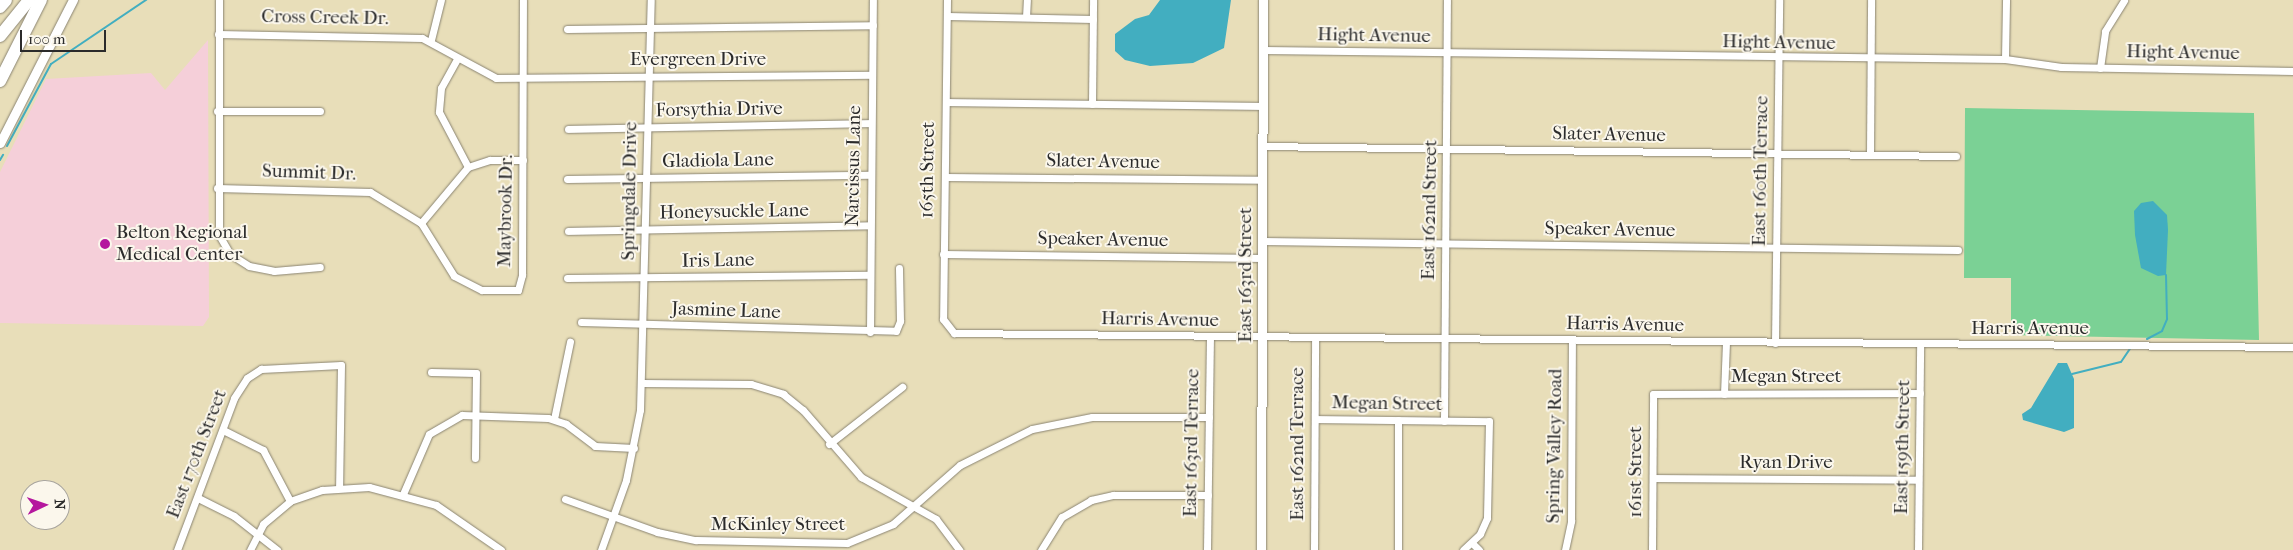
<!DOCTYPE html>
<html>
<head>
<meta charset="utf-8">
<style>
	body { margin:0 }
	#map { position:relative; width:2293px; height:550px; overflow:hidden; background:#e8deb9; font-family:"IM FELL French Canon",serif }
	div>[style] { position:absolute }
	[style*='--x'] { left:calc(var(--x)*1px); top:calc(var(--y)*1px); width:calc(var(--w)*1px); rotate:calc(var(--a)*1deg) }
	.built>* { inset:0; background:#f5cfd9 }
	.green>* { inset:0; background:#7bd195 }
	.water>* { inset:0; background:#42aec0 }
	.stream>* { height:2px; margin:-1px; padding:0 1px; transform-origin:1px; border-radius:1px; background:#42aec0 }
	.roads { filter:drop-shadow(0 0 1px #8a8472) drop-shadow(0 0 1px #8a8472) }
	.minor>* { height:7px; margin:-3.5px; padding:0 3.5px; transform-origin:3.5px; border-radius:3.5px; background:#fff }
	.tertiary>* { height:9px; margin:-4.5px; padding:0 4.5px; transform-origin:4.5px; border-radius:4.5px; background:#fff }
	.motorway>* { height:12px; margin:-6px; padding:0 6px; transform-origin:6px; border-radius:6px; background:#fff }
	.dots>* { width:14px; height:14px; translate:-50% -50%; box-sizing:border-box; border:2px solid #fbf7ec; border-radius:50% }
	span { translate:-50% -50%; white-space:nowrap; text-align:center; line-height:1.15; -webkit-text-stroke:4px #fbf7ec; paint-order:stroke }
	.street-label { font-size:19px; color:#2b2b2b }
	.poi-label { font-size:19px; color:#2b2b2b }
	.left { translate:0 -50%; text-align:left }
	.north { position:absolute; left:20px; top:480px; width:50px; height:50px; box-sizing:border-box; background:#fbf7ec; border:1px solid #a8a59f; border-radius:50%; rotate:87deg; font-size:14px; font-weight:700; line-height:20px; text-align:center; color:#2b2b2b }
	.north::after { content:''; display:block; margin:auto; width:18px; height:22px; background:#b5179e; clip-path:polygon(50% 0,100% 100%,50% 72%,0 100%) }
	.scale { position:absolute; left:20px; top:30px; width:86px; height:22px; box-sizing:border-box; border:2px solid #2b2b2b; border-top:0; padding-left:6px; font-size:15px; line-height:18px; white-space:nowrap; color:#2b2b2b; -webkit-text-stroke:4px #fbf7ec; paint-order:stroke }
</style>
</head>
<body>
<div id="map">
	<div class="built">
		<i style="clip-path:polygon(208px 40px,209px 317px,203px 326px,0 323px,0 172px,46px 79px,151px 73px,165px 90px)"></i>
	</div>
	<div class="green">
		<i style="clip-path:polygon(1965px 108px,2254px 113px,2259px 340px,2011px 335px,2011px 278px,1964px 278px)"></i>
	</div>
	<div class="water">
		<i style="clip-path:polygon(1160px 0,1231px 0,1224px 48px,1193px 63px,1150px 66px,1125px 60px,1115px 51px,1115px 34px,1135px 19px,1149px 15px)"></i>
		<i style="clip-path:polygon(2153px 201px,2167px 215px,2168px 230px,2166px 275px,2158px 276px,2141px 268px,2135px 235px,2134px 211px,2141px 203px)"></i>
		<i style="clip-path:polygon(2058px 363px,2067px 363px,2074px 379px,2074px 428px,2064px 432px,2023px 420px,2022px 414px,2031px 408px)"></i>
	</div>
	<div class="stream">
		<i style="--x:7;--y:146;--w:93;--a:-61.8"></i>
		<i style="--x:51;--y:64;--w:115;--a:-34"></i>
		<i style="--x:0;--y:160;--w:6;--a:-59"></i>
		<i style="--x:2147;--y:339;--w:17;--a:-28"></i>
		<i style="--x:2162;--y:331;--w:13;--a:-67"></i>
		<i style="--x:2167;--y:319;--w:44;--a:-91.3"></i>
		<i style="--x:2072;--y:374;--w:50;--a:-13.8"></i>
		<i style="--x:2121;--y:362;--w:18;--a:-56"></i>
	</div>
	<div class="roads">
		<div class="minor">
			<i style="--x:219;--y:0;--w:235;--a:90"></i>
			<i style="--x:219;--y:235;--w:22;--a:60"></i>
			<i style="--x:230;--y:254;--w:22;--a:32"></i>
			<i style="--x:249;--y:266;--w:25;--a:11"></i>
			<i style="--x:274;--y:271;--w:46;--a:-5"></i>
			<i style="--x:947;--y:0;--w:319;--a:90.7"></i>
			<i style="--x:943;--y:319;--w:18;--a:52"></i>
			<i style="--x:954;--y:333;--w:1339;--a:0.6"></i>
			<i style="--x:947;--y:16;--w:146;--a:1.2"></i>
			<i style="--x:1026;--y:17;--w:17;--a:-87"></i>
			<i style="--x:567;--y:29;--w:306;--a:-0.7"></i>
			<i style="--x:218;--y:34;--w:204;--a:1.1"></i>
			<i style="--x:422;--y:38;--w:84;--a:28.4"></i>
			<i style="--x:496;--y:78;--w:376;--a:-0.5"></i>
			<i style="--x:431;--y:40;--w:41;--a:-76"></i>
			<i style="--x:1263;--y:50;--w:742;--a:0.69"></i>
			<i style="--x:2005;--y:59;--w:57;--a:8.1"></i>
			<i style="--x:2061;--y:67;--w:232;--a:1"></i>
			<i style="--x:457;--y:59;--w:33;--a:119"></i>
			<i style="--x:441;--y:88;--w:24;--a:95"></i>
			<i style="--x:439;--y:112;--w:62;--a:62.2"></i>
			<i style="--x:2005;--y:59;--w:59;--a:-89"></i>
			<i style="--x:2100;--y:68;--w:37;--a:-82"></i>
			<i style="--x:2105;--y:31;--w:36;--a:-58"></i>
			<i style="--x:946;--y:102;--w:317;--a:0.7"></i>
			<i style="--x:1092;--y:104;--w:104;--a:-89.4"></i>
			<i style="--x:217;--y:111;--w:103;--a:0"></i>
			<i style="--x:568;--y:129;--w:303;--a:-1.1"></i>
			<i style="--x:1262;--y:146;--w:694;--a:0.83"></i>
			<i style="--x:1870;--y:155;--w:155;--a:-89.6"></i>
			<i style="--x:945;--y:177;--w:317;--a:0.5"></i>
			<i style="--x:567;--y:179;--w:303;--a:-0.8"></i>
			<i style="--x:217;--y:188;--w:153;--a:1.5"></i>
			<i style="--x:370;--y:192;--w:60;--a:31.3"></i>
			<i style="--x:421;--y:223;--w:62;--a:58.1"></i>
			<i style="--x:454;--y:276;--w:31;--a:27"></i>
			<i style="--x:482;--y:290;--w:36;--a:0"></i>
			<i style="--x:518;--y:290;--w:16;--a:-75"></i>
			<i style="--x:522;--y:275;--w:275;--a:-89.8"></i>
			<i style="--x:421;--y:223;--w:73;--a:-50"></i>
			<i style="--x:468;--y:167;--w:23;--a:-18"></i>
			<i style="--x:490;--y:160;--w:33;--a:0"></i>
			<i style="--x:568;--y:231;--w:302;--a:-1.1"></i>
			<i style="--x:1263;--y:241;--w:695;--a:0.74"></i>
			<i style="--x:943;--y:254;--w:320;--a:0.7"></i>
			<i style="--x:567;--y:278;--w:303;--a:-0.6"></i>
			<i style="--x:581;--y:322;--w:315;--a:1.6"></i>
			<i style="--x:896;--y:331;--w:11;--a:-68"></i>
			<i style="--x:900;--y:321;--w:53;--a:-91.1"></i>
			<i style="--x:870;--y:332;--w:332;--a:-89.5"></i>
			<i style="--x:1775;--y:343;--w:343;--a:-89.3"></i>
			<i style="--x:431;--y:372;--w:45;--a:1.3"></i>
			<i style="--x:476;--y:373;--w:85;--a:90.7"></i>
			<i style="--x:642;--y:383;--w:109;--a:0.5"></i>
			<i style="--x:751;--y:384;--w:34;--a:17"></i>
			<i style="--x:783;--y:394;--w:26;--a:39"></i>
			<i style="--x:803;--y:410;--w:89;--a:49.1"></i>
			<i style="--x:861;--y:477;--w:86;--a:29.2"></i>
			<i style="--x:936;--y:519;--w:39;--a:53"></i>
			<i style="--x:1724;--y:394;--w:52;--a:-87.8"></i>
			<i style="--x:554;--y:419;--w:79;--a:-78.3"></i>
			<i style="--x:1315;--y:419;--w:174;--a:0.7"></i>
			<i style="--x:1489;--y:421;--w:97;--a:91.2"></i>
			<i style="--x:1487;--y:518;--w:17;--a:114"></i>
			<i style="--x:1480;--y:534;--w:23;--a:137"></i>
			<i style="--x:1444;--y:421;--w:421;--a:-89.6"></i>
			<i style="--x:223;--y:430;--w:45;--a:26.6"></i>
			<i style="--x:263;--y:450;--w:58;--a:62.1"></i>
			<i style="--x:829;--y:444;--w:93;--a:-38"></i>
			<i style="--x:1653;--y:478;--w:265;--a:0.4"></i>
			<i style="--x:403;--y:494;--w:65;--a:-66.6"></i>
			<i style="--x:429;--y:434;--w:38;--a:-30"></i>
			<i style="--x:462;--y:415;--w:86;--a:2"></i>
			<i style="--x:548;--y:418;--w:19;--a:18"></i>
			<i style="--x:566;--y:424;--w:36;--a:37"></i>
			<i style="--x:595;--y:446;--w:39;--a:3"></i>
			<i style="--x:198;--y:498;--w:40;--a:26.6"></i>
			<i style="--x:234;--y:516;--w:55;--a:38.3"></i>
			<i style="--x:565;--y:499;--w:98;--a:19.7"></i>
			<i style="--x:657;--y:532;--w:40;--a:12"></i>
			<i style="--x:696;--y:540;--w:151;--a:1.1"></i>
			<i style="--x:847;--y:543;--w:50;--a:-22.4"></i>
			<i style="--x:893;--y:524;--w:89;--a:-41.4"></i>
			<i style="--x:960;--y:465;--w:80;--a:-26.6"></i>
			<i style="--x:1032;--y:429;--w:61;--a:-11.3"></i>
			<i style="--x:1092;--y:417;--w:117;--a:0"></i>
			<i style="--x:1472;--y:543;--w:10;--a:45"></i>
			<i style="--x:177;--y:550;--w:162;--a:-69.4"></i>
			<i style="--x:234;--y:398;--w:24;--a:-57"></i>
			<i style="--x:247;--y:378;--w:17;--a:-33"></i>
			<i style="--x:261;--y:369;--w:80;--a:-2.9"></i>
			<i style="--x:341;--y:365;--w:123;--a:90.9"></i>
			<i style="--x:250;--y:550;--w:29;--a:-63"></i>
			<i style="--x:263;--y:524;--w:35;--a:-40"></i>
			<i style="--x:290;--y:501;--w:34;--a:-19"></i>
			<i style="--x:322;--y:490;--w:47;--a:-3.7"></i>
			<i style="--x:369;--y:487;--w:69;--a:15"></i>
			<i style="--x:436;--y:505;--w:79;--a:34.7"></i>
			<i style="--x:601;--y:550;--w:74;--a:-70.3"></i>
			<i style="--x:626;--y:480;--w:71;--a:-78.7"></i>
			<i style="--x:640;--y:410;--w:410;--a:-88.5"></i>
			<i style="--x:1041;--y:550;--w:39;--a:-58"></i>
			<i style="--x:1062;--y:517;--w:34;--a:-30"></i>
			<i style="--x:1091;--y:500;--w:23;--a:-13"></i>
			<i style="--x:1113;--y:495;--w:95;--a:0"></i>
			<i style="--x:1207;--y:550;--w:213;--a:-89.2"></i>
			<i style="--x:1314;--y:550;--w:211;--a:-89.7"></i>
			<i style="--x:1398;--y:550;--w:130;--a:-90"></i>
			<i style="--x:1565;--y:550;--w:30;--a:-78"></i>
			<i style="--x:1571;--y:521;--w:180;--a:-89.7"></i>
			<i style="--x:1652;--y:550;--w:156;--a:-89.6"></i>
			<i style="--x:1653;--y:394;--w:267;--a:-0.2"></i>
			<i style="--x:1918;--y:550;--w:205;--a:-89.4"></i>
		</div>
		<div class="tertiary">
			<i style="--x:0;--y:143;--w:161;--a:-63"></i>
			<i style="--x:1261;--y:550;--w:550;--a:-89.79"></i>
		</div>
		<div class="motorway">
			<i style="--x:0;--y:7;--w:9;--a:-49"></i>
			<i style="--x:0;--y:36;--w:46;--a:-51.1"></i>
			<i style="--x:0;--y:81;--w:91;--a:-63.2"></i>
		</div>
	</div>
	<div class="dots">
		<i style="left:105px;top:244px;background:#b5179e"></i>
	</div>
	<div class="street-label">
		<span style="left:325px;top:18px;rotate:1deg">Cross Creek Dr.</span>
		<span style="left:1374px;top:36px;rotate:1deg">Hight Avenue</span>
		<span style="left:1779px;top:43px;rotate:1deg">Hight Avenue</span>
		<span style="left:2183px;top:53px;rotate:1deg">Hight Avenue</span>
		<span style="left:698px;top:60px">Evergreen Drive</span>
		<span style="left:719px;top:110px;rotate:-1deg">Forsythia Drive</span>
		<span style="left:1609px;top:135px;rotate:1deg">Slater Avenue</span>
		<span style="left:718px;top:161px;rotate:-1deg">Gladiola Lane</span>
		<span style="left:1103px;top:162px;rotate:1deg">Slater Avenue</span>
		<span style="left:854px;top:166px;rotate:-89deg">Narcissus Lane</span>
		<span style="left:928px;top:170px;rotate:-89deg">165th Street</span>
		<span style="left:1761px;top:171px;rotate:-89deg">East 160th Terrace</span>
		<span style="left:309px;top:173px;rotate:2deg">Summit Dr.</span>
		<span style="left:630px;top:191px;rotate:-89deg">Springdale Drive</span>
		<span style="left:1430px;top:210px;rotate:-89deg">East 162nd Street</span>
		<span style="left:506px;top:211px;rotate:-89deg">Maybrook Dr.</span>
		<span style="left:734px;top:212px;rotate:-1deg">Honeysuckle Lane</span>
		<span style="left:1610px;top:230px;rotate:1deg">Speaker Avenue</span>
		<span style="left:1103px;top:240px;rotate:1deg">Speaker Avenue</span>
		<span style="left:718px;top:261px;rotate:-1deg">Iris Lane</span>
		<span style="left:1246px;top:275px;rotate:-90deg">East 163rd Street</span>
		<span style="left:726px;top:311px;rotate:2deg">Jasmine Lane</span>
		<span style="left:1160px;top:320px;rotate:1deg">Harris Avenue</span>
		<span style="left:1625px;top:325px;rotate:1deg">Harris Avenue</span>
		<span style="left:2030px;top:329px">Harris Avenue</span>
		<span style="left:1786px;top:377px">Megan Street</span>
		<span style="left:1387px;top:404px;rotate:1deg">Megan Street</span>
		<span style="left:1192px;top:443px;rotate:-89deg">East 163rd Terrace</span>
		<span style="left:1298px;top:444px;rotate:-90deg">East 162nd Terrace</span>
		<span style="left:1555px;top:446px;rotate:-89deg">Spring Valley Road</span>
		<span style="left:1903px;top:447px;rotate:-89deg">East 159th Street</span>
		<span style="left:197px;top:454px;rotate:-69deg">East 170th Street</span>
		<span style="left:1786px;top:463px">Ryan Drive</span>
		<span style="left:1636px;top:472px;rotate:-90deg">161st Street</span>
		<span style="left:778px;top:525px">McKinley Street</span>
	</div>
	<div class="poi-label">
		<span class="left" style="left:116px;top:244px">Belton Regional<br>Medical Center</span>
	</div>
	<div class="north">N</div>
	<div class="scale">100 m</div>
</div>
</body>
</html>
